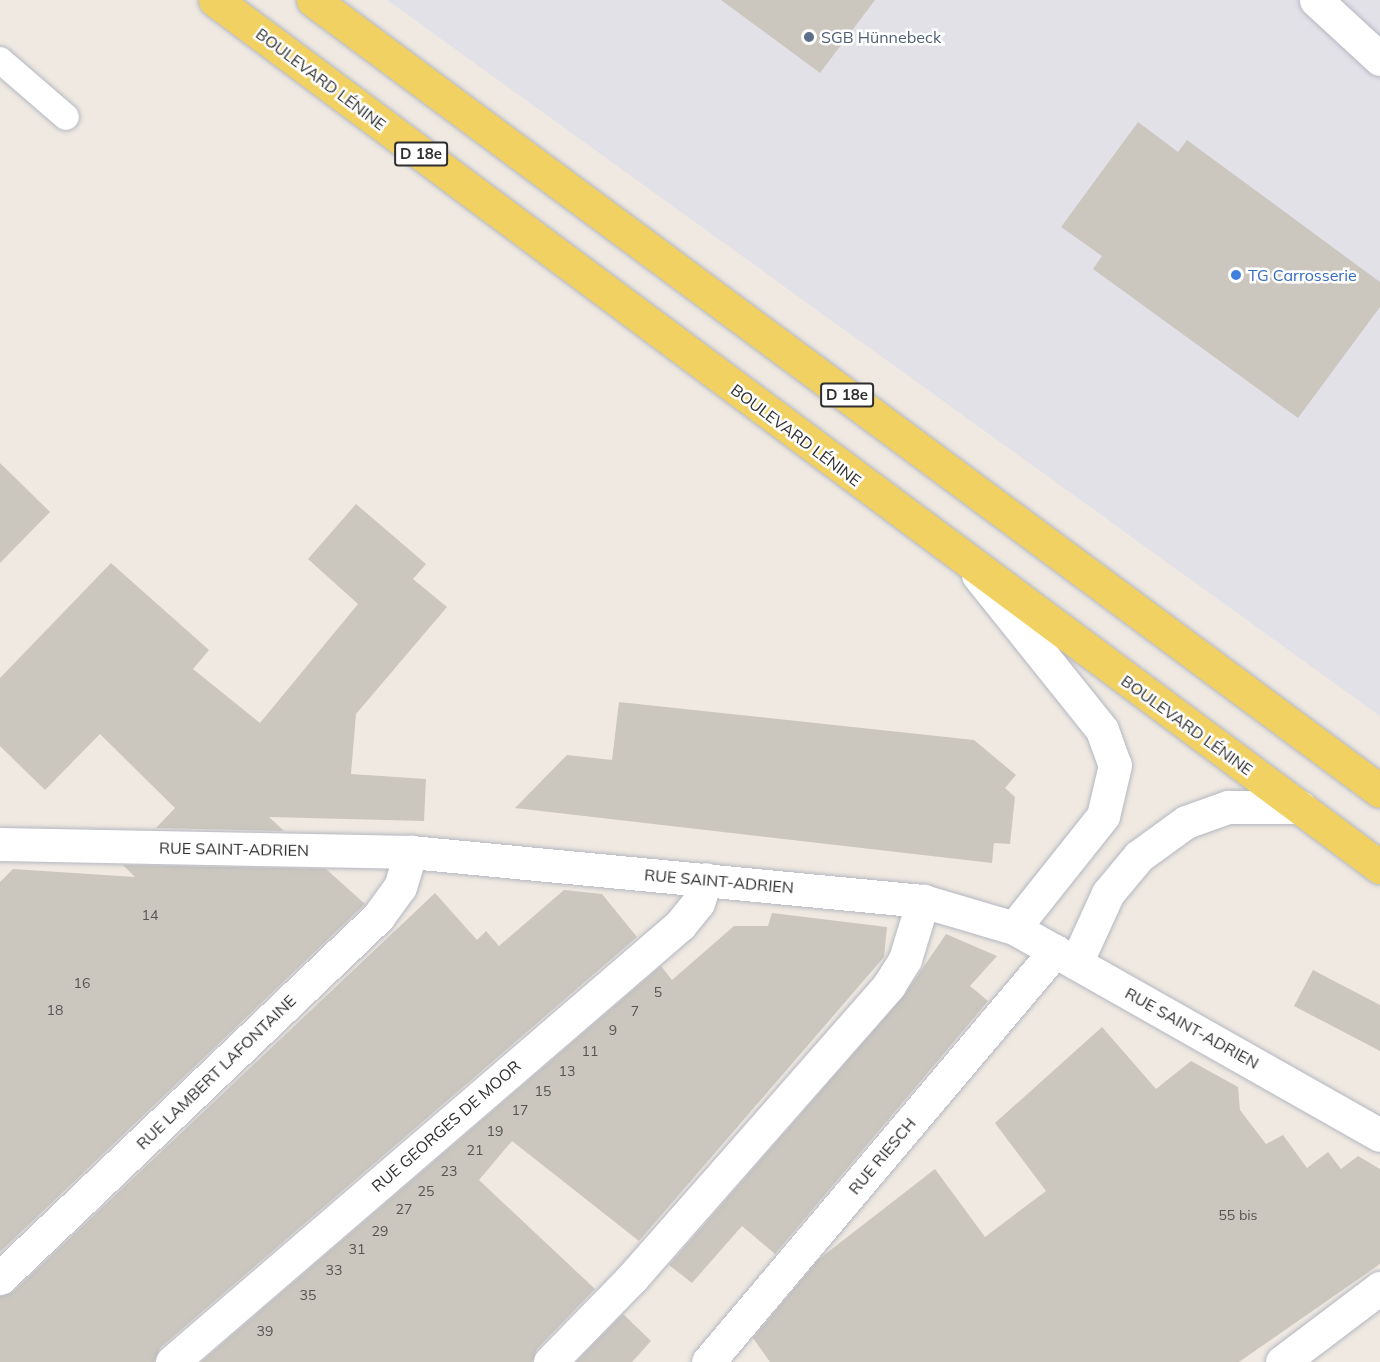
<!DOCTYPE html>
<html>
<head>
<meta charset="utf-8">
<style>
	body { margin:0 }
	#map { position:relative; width:1380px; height:1362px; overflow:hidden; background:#efe9e1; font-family:Mulish,sans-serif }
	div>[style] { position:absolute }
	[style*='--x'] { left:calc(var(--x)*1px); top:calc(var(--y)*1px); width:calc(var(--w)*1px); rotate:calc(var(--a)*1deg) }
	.industrial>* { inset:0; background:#e3e1e8 }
	.building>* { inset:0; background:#cbc7bf }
	.roads { filter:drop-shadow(0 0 2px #b4b7c1) drop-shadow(0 0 2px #b4b7c1) }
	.service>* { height:26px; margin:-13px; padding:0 13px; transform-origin:13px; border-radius:13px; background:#fff }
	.minor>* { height:33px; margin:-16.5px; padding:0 16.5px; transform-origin:16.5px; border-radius:16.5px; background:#fff }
	.primary>* { height:33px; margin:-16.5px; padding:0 16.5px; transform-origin:16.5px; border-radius:16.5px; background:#f2d163 }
	.dots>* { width:16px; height:16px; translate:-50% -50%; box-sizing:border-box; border:3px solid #fff; border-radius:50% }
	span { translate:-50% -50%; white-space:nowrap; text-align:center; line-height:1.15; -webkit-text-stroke:5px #fff; paint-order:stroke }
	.number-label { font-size:14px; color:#555452 }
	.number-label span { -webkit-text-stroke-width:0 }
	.shield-label span { padding:2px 4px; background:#fff; border:2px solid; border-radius:4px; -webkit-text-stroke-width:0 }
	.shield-label { font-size:15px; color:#2e2e2e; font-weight:700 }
	.service-label { font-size:16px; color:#4e5e75 }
	.left { translate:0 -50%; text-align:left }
	.street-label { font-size:16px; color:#2e2e2e }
	.shop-label { font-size:16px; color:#366cbe }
</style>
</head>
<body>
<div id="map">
	<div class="industrial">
		<i style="clip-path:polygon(387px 0,1380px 0,1380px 716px)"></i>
	</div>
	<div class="building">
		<i style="clip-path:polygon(721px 0,875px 0,820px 73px)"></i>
		<i style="clip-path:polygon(1138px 122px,1178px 152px,1187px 140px,1380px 282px,1380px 307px,1298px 418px,1093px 269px,1102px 256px,1061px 227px)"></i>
		<i style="clip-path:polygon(0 463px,50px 512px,0 563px)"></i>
		<i style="clip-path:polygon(356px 504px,426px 564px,413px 579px,447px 607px,356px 714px,351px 774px,426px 779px,424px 821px,269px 817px,284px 831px,156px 828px,175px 808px,100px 734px,45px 790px,0 746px,0 678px,111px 563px,209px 650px,193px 669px,260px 723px,358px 604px,308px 559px)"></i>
		<i style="clip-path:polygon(619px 702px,974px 740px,1016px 775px,1005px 788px,1015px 797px,1010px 844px,994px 843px,992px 863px,515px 808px,567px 755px,612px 760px)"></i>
		<i style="clip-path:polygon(123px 865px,326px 869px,365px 904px,0 1252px,0 882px,13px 869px,135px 877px)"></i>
		<i style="clip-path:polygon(564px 890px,602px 894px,637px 937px,160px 1348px,154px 1362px,0 1362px,0 1296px,13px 1292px,435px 893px,477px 940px,486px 931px,499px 946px)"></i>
		<i style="clip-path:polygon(772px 913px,887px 927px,884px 957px,639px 1241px,512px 1141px,479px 1180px,595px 1289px,537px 1349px,532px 1362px,201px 1362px,661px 966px,672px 980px,734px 926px,768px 926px)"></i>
		<i style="clip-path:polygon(946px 934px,997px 956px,970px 986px,988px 1001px,775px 1254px,742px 1226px,692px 1283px,669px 1265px,903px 997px)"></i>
		<i style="clip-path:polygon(1313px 970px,1380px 1005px,1380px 1051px,1294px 1006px)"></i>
		<i style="clip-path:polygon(1102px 1027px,1156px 1089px,1191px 1061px,1238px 1087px,1240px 1110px,1266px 1144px,1283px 1135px,1307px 1168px,1328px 1152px,1341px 1169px,1358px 1156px,1380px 1169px,1380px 1264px,1239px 1362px,770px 1362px,753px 1338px,819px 1259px,935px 1169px,985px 1237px,1046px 1191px,995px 1123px)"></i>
		<i style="clip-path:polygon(623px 1314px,651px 1341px,632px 1362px,576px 1362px)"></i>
	</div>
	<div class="roads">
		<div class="service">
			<i style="--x:0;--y:60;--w:87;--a:40.8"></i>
		</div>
		<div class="minor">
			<i style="--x:1316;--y:0;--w:87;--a:42.7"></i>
			<i style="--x:978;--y:575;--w:198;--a:51.3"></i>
			<i style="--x:1102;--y:730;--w:37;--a:70"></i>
			<i style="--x:1115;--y:765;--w:52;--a:103.2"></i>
			<i style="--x:1103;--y:816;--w:143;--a:128.5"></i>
			<i style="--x:0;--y:844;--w:411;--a:1.1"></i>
			<i style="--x:411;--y:852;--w:514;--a:5.47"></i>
			<i style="--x:923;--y:901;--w:95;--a:16.5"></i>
			<i style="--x:1014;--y:928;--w:420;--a:29.5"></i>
			<i style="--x:1076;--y:963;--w:77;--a:-65.4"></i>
			<i style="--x:1108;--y:893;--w:48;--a:-50"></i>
			<i style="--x:1139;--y:856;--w:58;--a:-35.9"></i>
			<i style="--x:1186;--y:822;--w:45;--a:-19.7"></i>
			<i style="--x:1228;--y:807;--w:72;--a:0"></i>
			<i style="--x:0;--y:1278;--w:523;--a:-43.68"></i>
			<i style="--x:378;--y:917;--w:37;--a:-54"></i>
			<i style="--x:400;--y:887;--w:37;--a:-73"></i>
			<i style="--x:172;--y:1362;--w:670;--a:-40.7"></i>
			<i style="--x:680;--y:925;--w:28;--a:-51"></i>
			<i style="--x:698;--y:903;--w:25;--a:-72"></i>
			<i style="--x:550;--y:1362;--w:117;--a:-45.7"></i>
			<i style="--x:632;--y:1278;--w:390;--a:-48.7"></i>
			<i style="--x:889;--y:985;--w:31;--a:-58"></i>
			<i style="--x:905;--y:959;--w:61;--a:-72.8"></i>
			<i style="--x:708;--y:1362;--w:538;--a:-49.83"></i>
			<i style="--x:1282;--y:1362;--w:123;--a:-37.1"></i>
		</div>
		<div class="primary">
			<i style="--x:215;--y:0;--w:1452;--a:36.66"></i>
			<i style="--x:313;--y:0;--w:1328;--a:36.55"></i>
		</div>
	</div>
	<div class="dots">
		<i style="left:809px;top:37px;background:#5c6f8a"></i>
		<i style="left:1236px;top:275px;background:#3f7fe0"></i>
	</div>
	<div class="number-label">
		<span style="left:150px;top:915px">14</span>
		<span style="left:82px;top:983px">16</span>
		<span style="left:658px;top:992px">5</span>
		<span style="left:55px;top:1010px">18</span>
		<span style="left:635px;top:1011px">7</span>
		<span style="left:613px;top:1030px">9</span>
		<span style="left:590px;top:1051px">11</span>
		<span style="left:567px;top:1071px">13</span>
		<span style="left:543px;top:1091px">15</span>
		<span style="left:520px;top:1110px">17</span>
		<span style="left:495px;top:1131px">19</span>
		<span style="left:475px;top:1150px">21</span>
		<span style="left:449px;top:1171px">23</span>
		<span style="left:426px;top:1191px">25</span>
		<span style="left:404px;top:1209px">27</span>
		<span style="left:1238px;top:1215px">55 bis</span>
		<span style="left:380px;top:1231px">29</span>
		<span style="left:357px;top:1249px">31</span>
		<span style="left:334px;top:1270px">33</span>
		<span style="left:308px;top:1295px">35</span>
		<span style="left:265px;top:1331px">39</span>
	</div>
	<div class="shield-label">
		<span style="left:421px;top:154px">D 18e</span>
		<span style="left:847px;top:395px">D 18e</span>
	</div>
	<div class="service-label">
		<span class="left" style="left:821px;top:37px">SGB Hünnebeck</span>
	</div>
	<div class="street-label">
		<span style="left:321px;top:79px;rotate:37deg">BOULEVARD LÉNINE</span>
		<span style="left:796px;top:435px;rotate:37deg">BOULEVARD LÉNINE</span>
		<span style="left:1187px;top:725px;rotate:36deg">BOULEVARD LÉNINE</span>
		<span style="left:234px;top:849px;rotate:1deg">RUE SAINT-ADRIEN</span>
		<span style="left:719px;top:881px;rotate:5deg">RUE SAINT-ADRIEN</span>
		<span style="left:1192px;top:1028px;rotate:29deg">RUE SAINT-ADRIEN</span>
		<span style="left:216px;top:1072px;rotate:-44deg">RUE LAMBERT LAFONTAINE</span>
		<span style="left:446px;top:1126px;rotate:-41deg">RUE GEORGES DE MOOR</span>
		<span style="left:882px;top:1156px;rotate:-50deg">RUE RIESCH</span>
	</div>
	<div class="shop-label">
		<span class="left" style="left:1248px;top:275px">TG Carrosserie</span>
	</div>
</div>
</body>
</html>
